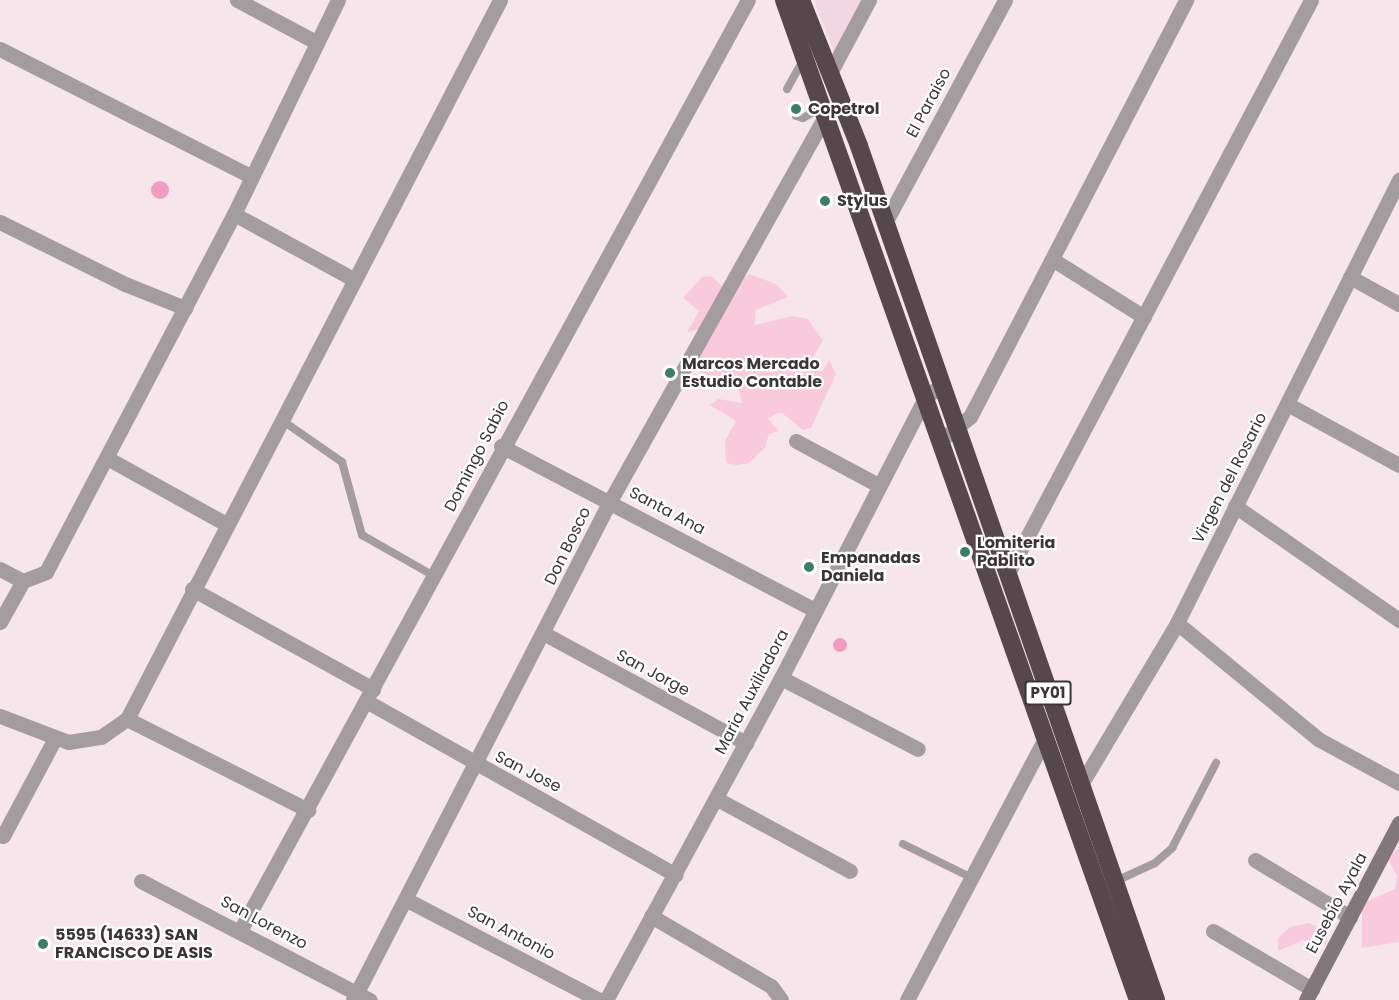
<!DOCTYPE html>
<html>
<head>
<meta charset="utf-8">
<style>
	body { margin:0 }
	#map { position:relative; width:1399px; height:1000px; overflow:hidden; background:#f7e5ec; font-family:Poppins,sans-serif }
	div>[style] { position:absolute }
	[style*='--x'] { left:calc(var(--x)*1px); top:calc(var(--y)*1px); width:calc(var(--w)*1px); rotate:calc(var(--a)*1deg) }
	.built>* { inset:0; background:#f0d7e1 }
	.green>* { inset:0; background:#f9c9dc }
	.water>* { inset:0; background:#f19cc0 }
	.round { border-radius:50% }
	.lane>* { height:8px; margin:-4px; padding:0 4px; transform-origin:4px; border-radius:4px; background:#a49d9f }
	.street>* { height:15px; margin:-7.5px; padding:0 7.5px; transform-origin:7.5px; border-radius:7.5px; background:#a49d9f }
	.secondary>* { height:15px; margin:-7.5px; padding:0 7.5px; transform-origin:7.5px; border-radius:7.5px; background:#82777b }
	.highway>* { height:18px; margin:-9px; padding:0 9px; transform-origin:9px; border-radius:9px; background:#55474c }
	.dots>* { width:16px; height:16px; translate:-50% -50%; box-sizing:border-box; border:3px solid #fff; border-radius:50% }
	span { translate:-50% -50%; white-space:nowrap; text-align:center; line-height:1.15; -webkit-text-stroke:4.5px #fff; paint-order:stroke }
	.shield-label span { padding:2px 4px; background:#fff; border:2px solid; border-radius:4px; -webkit-text-stroke-width:0 }
	.shield-label { font-size:15px; color:#3c3538; font-weight:700 }
	.street-label { font-size:16px; color:#3c3538 }
	.poi-label { font-size:16px; color:#3c3538; font-weight:700 }
	.left { translate:0 -50%; text-align:left }
</style>
</head>
<body>
<div id="map">
	<div class="built">
		<i style="clip-path:polygon(814px 0,867px 0,837px 59px)"></i>
	</div>
	<div class="green">
		<i style="clip-path:polygon(749px 274px,776px 284px,788px 297px,756px 310px,754px 325px,793px 316px,808px 319px,823px 341px,808px 365px,822px 372px,829px 360px,836px 374px,811px 428px,803px 430px,782px 413px,775px 414px,768px 419px,779px 431px,769px 434px,765px 447px,749px 463px,737px 465px,726px 463px,725px 441px,736px 421px,710px 405px,718px 399px,742px 403px,739px 390px,698px 371px,693px 363px,699px 329px,687px 333px,699px 311px,683px 298px,702px 277px,711px 276px,727px 291px)"></i>
		<i style="clip-path:polygon(1399px 848px,1399px 942px,1362px 948px,1362px 910px,1367px 901px,1395px 889px,1397px 877px,1388px 858px)"></i>
		<i style="clip-path:polygon(1308px 923px,1328px 931px,1326px 945px,1303px 940px,1278px 951px,1278px 938px,1290px 927px)"></i>
	</div>
	<div class="water">
		<i class="round" style="left:151px;top:181px;width:18px;height:18px"></i>
		<i class="round" style="left:833px;top:638px;width:14px;height:14px"></i>
	</div>
	<div class="lane">
		<i style="--x:787;--y:89;--w:35;--a:-61"></i>
		<i style="--x:796;--y:116;--w:7;--a:16"></i>
		<i style="--x:803;--y:118;--w:21;--a:-29"></i>
		<i style="--x:283;--y:421;--w:72;--a:34.8"></i>
		<i style="--x:342;--y:462;--w:76;--a:74.7"></i>
		<i style="--x:362;--y:535;--w:83;--a:29.7"></i>
		<i style="--x:903;--y:844;--w:77;--a:26.2"></i>
		<i style="--x:1114;--y:882;--w:45;--a:-24.9"></i>
		<i style="--x:1155;--y:863;--w:23;--a:-41"></i>
		<i style="--x:1172;--y:848;--w:96;--a:-62.6"></i>
	</div>
	<div class="street">
		<i style="--x:237;--y:0;--w:89;--a:28"></i>
		<i style="--x:0;--y:49;--w:280;--a:26.9"></i>
		<i style="--x:830;--y:73;--w:83;--a:-61.9"></i>
		<i style="--x:234;--y:214;--w:136;--a:28.6"></i>
		<i style="--x:0;--y:222;--w:140;--a:26.4"></i>
		<i style="--x:125;--y:284;--w:65;--a:21.8"></i>
		<i style="--x:885;--y:223;--w:253;--a:-61.7"></i>
		<i style="--x:1055;--y:261;--w:105;--a:32.2"></i>
		<i style="--x:1350;--y:277;--w:56;--a:28.9"></i>
		<i style="--x:1289;--y:405;--w:125;--a:28.6"></i>
		<i style="--x:796;--y:441;--w:93;--a:28.2"></i>
		<i style="--x:940;--y:441;--w:38;--a:-39"></i>
		<i style="--x:970;--y:417;--w:470;--a:-62.6"></i>
		<i style="--x:501;--y:446;--w:354;--a:27.6"></i>
		<i style="--x:107;--y:458;--w:136;--a:29"></i>
		<i style="--x:1235;--y:506;--w:200;--a:34.8"></i>
		<i style="--x:0;--y:569;--w:26;--a:28"></i>
		<i style="--x:23;--y:581;--w:25;--a:-21"></i>
		<i style="--x:46;--y:572;--w:404;--a:-62.3"></i>
		<i style="--x:234;--y:214;--w:238;--a:-64.1"></i>
		<i style="--x:1007;--y:575;--w:650;--a:-62.13"></i>
		<i style="--x:192;--y:589;--w:207;--a:28.9"></i>
		<i style="--x:0;--y:622;--w:47;--a:-60.7"></i>
		<i style="--x:1177;--y:623;--w:183;--a:39.4"></i>
		<i style="--x:1318;--y:739;--w:92;--a:28.5"></i>
		<i style="--x:545;--y:634;--w:229;--a:28.5"></i>
		<i style="--x:781;--y:678;--w:154;--a:27.4"></i>
		<i style="--x:366;--y:701;--w:355;--a:29.3"></i>
		<i style="--x:0;--y:716;--w:73;--a:20.9"></i>
		<i style="--x:68;--y:742;--w:33;--a:-9"></i>
		<i style="--x:101;--y:737;--w:32;--a:-35"></i>
		<i style="--x:127;--y:719;--w:810;--a:-62.58"></i>
		<i style="--x:127;--y:719;--w:203;--a:26.7"></i>
		<i style="--x:1080;--y:786;--w:190;--a:-59.2"></i>
		<i style="--x:1177;--y:623;--w:496;--a:-63.4"></i>
		<i style="--x:717;--y:799;--w:151;--a:28.4"></i>
		<i style="--x:3;--y:836;--w:109;--a:-62"></i>
		<i style="--x:1255;--y:860;--w:111;--a:31"></i>
		<i style="--x:141;--y:881;--w:258;--a:27.5"></i>
		<i style="--x:407;--y:900;--w:216;--a:27.5"></i>
		<i style="--x:651;--y:916;--w:139;--a:30.3"></i>
		<i style="--x:771;--y:986;--w:17;--a:54"></i>
		<i style="--x:241;--y:929;--w:1058;--a:-61.38"></i>
		<i style="--x:1213;--y:931;--w:115;--a:30.4"></i>
		<i style="--x:353;--y:1000;--w:561;--a:-62.75"></i>
		<i style="--x:610;--y:501;--w:443;--a:-60.8"></i>
		<i style="--x:606;--y:1000;--w:366;--a:-61.5"></i>
		<i style="--x:781;--y:678;--w:315;--a:-62.8"></i>
		<i style="--x:925;--y:398;--w:19;--a:-39"></i>
		<i style="--x:907;--y:1000;--w:296;--a:-62.2"></i>
	</div>
	<div class="secondary">
		<i style="--x:1306;--y:1000;--w:200;--a:-62.3"></i>
	</div>
	<div class="highway">
		<i style="--x:784;--y:0;--w:1061;--a:70.51"></i>
		<i style="--x:801;--y:0;--w:157;--a:68.3"></i>
		<i style="--x:859;--y:146;--w:904;--a:70.82"></i>
	</div>
	<div class="dots">
		<i style="left:796px;top:109px;background:#3e7d6c"></i>
		<i style="left:825px;top:201px;background:#3e7d6c"></i>
		<i style="left:670px;top:373px;background:#3e7d6c"></i>
		<i style="left:965px;top:552px;background:#3e7d6c"></i>
		<i style="left:809px;top:567px;background:#3e7d6c"></i>
		<i style="left:43px;top:944px;background:#3e7d6c"></i>
	</div>
	<div class="shield-label">
		<span style="left:1048px;top:693px">PY01</span>
	</div>
	<div class="street-label">
		<span style="left:929px;top:103px;rotate:-62deg">El Paraiso</span>
		<span style="left:477px;top:456px;rotate:-63deg">Domingo Sabio</span>
		<span style="left:1230px;top:478px;rotate:-63deg">Virgen del Rosario</span>
		<span style="left:667px;top:511px;rotate:28deg">Santa Ana</span>
		<span style="left:568px;top:546px;rotate:-64deg">Don Bosco</span>
		<span style="left:653px;top:673px;rotate:28deg">San Jorge</span>
		<span style="left:752px;top:692px;rotate:-62deg">Maria Auxiliadora</span>
		<span style="left:528px;top:772px;rotate:27deg">San Jose</span>
		<span style="left:1337px;top:903px;rotate:-62deg">Eusebio Ayala</span>
		<span style="left:264px;top:923px;rotate:28deg">San Lorenzo</span>
		<span style="left:511px;top:933px;rotate:28deg">San Antonio</span>
	</div>
	<div class="poi-label">
		<span class="left" style="left:808px;top:109px">Copetrol</span>
		<span class="left" style="left:837px;top:201px">Stylus</span>
		<span class="left" style="left:682px;top:373px">Marcos Mercado<br>Estudio Contable</span>
		<span class="left" style="left:977px;top:552px">Lomiteria<br>Pablito</span>
		<span class="left" style="left:821px;top:567px">Empanadas<br>Daniela</span>
		<span class="left" style="left:55px;top:944px">5595 (14633) SAN<br>FRANCISCO DE ASIS</span>
	</div>
</div>
</body>
</html>
